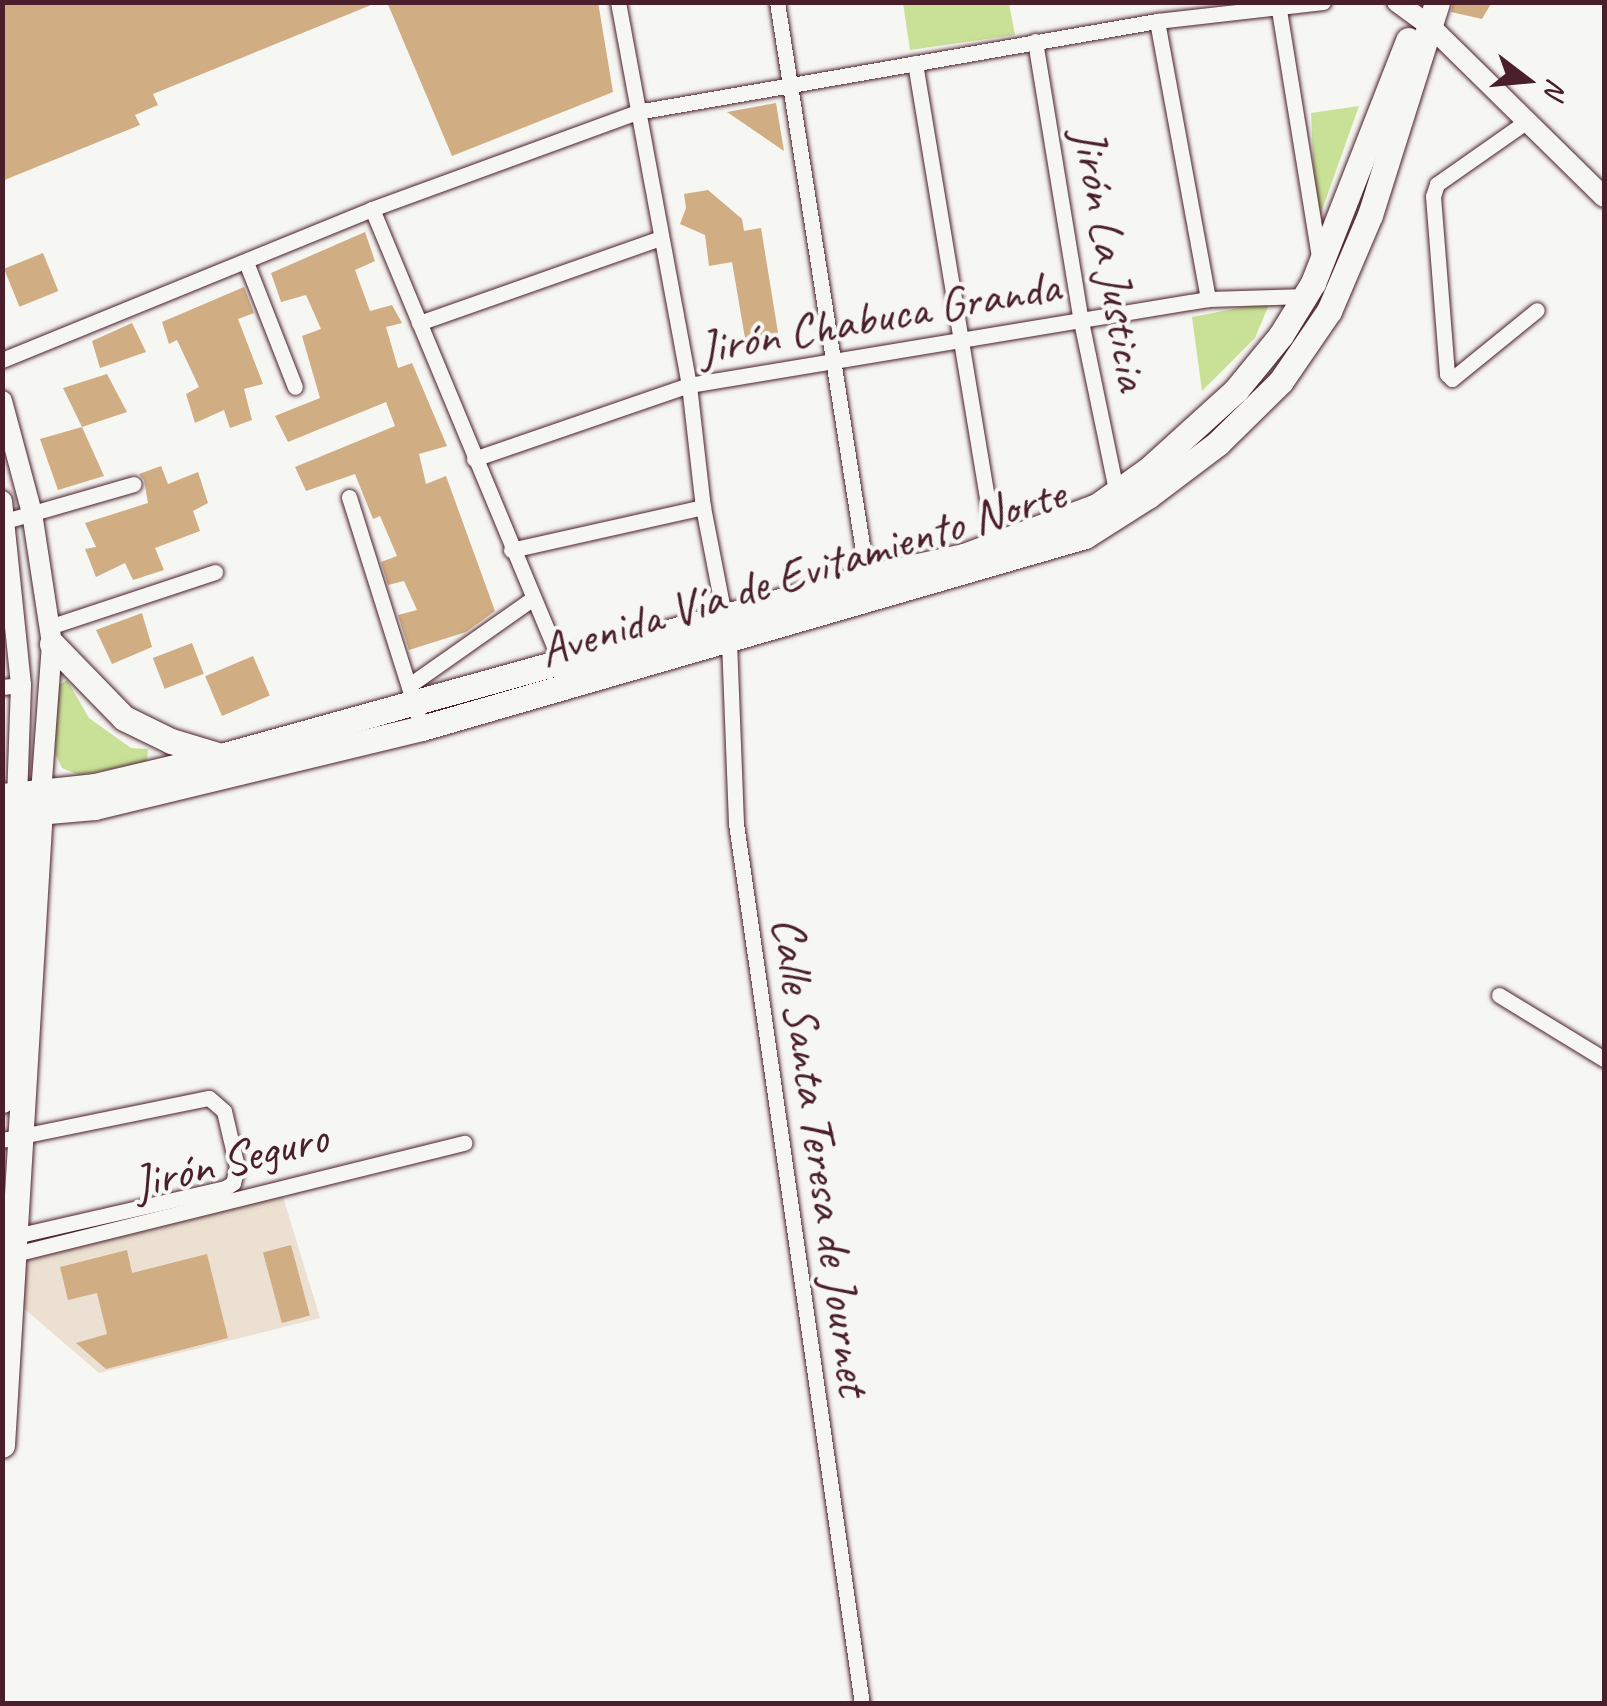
<!DOCTYPE html>
<html>
<head>
<meta charset="utf-8">
<style>
	body { margin:0 }
	#map { position:relative; width:1607px; height:1706px; overflow:hidden; background:#f6f6f2; font-family:Caveat,sans-serif }
	div>[style] { position:absolute }
	[style*='--x'] { left:calc(var(--x)*1px); top:calc(var(--y)*1px); width:calc(var(--w)*1px); rotate:calc(var(--a)*1deg) }
	.built>* { inset:0; background:#ebe0d1 }
	.green>* { inset:0; background:#c9e197 }
	.building>* { inset:0; background:#d1ad83; transform-origin:0 0 }
	.roads { filter:drop-shadow(0 0 2px #4a1f2b) drop-shadow(0 0 2px #4a1f2b) }
	.minor>* { height:15px; margin:-7.5px; padding:0 7.5px; transform-origin:7.5px; border-radius:7.5px; background:#f6f6f2 }
	.tertiary>* { height:20px; margin:-10px; padding:0 10px; transform-origin:10px; border-radius:10px; background:#f6f6f2 }
	.primary>* { height:25px; margin:-12.5px; padding:0 12.5px; transform-origin:12.5px; border-radius:12.5px; background:#f6f6f2 }
	.trunk>* { height:25px; margin:-12.5px; padding:0 12.5px; transform-origin:12.5px; border-radius:12.5px; background:#f6f6f2 }
	span { translate:-50% -50%; white-space:nowrap; text-align:center; line-height:1.15; -webkit-text-stroke:8px #f6f6f2; paint-order:stroke }
	.street-label { font-size:48px; color:#4a1f2b }
	.frame { position:absolute; inset:0; border:5px solid #4a1f2b; pointer-events:none }
	.north { position:absolute; left:1477px; top:30px; width:100px; height:100px; -webkit-text-stroke:8px #f6f6f2; paint-order:stroke; rotate:106deg; font-size:28px; font-weight:700; line-height:40px; text-align:center; color:#4a1f2b }
	.north::after { content:''; display:block; margin:auto; width:35px; height:45px; background:#4a1f2b; clip-path:polygon(50% 0,100% 100%,50% 72%,0 100%) }
</style>
</head>
<body>
<div id="map">
	<div class="built">
		<i style="clip-path:polygon(279px 1184px,320px 1318px,99px 1373px,21px 1306px,24px 1244px)"></i>
	</div>
	<div class="green">
		<i style="clip-path:polygon(903px 3px,1009px 3px,1015px 35px,910px 50px)"></i>
		<i style="clip-path:polygon(1359px 106px,1316px 227px,1311px 113px)"></i>
		<i style="clip-path:polygon(1270px 302px,1255px 338px,1202px 391px,1192px 317px)"></i>
		<i style="clip-path:polygon(67px 680px,89px 718px,131px 748px,148px 749px,147px 762px,79px 775px,62px 768px,55px 753px,57px 686px)"></i>
	</div>
	<div class="building">
		<i style="clip-path:polygon(2px 2px,376px 2px,376px 3px,153px 94px,158px 105px,135px 115px,140px 125px,2px 181px)"></i>
		<i style="clip-path:polygon(387px 2px,598px 2px,613px 92px,452px 156px)"></i>
		<i style="clip-path:polygon(1453px 2px,1492px 2px,1482px 19px,1451px 12px)"></i>
		<i style="clip-path:polygon(776px 103px,784px 151px,727px 112px)"></i>
		<i style="clip-path:polygon(708px 190px,742px 219px,744px 231px,761px 228px,780px 345px,747px 350px,732px 262px,709px 266px,705px 235px,680px 224px,686px 208px,684px 194px)"></i>
		<i style="clip-path:polygon(365px 232px,375px 261px,355px 270px,370px 311px,392px 305px,402px 323px,386px 327px,398px 368px,412px 363px,447px 446px,419px 454px,426px 484px,446px 476px,495px 611px,466px 632px,409px 650px,398px 615px,417px 610px,404px 581px,388px 585px,381px 562px,397px 556px,380px 516px,373px 519px,355px 474px,306px 491px,295px 467px,395px 426px,386px 402px,288px 442px,275px 416px,320px 398px,302px 336px,321px 329px,306px 295px,281px 302px,271px 273px)"></i>
		<i style="left:43px;top:253px;width:41px;height:42px;rotate:68deg"></i>
		<i style="clip-path:polygon(244px 287px,254px 313px,238px 319px,263px 384px,244px 389px,252px 420px,230px 428px,224px 410px,195px 423px,186px 394px,199px 387px,177px 340px,169px 344px,162px 322px)"></i>
		<i style="clip-path:polygon(132px 323px,146px 352px,100px 368px,92px 341px)"></i>
		<i style="clip-path:polygon(107px 374px,127px 412px,82px 427px,63px 388px)"></i>
		<i style="clip-path:polygon(82px 427px,104px 476px,58px 490px,40px 439px)"></i>
		<i style="clip-path:polygon(161px 466px,168px 484px,198px 472px,208px 503px,193px 511px,200px 531px,155px 548px,164px 570px,133px 580px,125px 563px,96px 577px,85px 549px,96px 547px,85px 523px,148px 503px,144px 480px,139px 474px)"></i>
		<i style="clip-path:polygon(142px 613px,152px 647px,112px 664px,96px 630px)"></i>
		<i style="left:192px;top:643px;width:33px;height:42px;rotate:69deg"></i>
		<i style="left:253px;top:656px;width:43px;height:52px;rotate:67deg"></i>
		<i style="left:291px;top:1245px;width:73px;height:29px;rotate:75deg"></i>
		<i style="clip-path:polygon(127px 1250px,132px 1273px,207px 1254px,228px 1338px,106px 1369px,76px 1343px,107px 1334px,97px 1293px,68px 1300px,60px 1267px)"></i>
	</div>
	<div class="roads">
		<div class="minor">
			<i style="--x:618;--y:2;--w:390;--a:79.5"></i>
			<i style="--x:689;--y:385;--w:123;--a:83.5"></i>
			<i style="--x:703;--y:507;--w:136;--a:79"></i>
			<i style="--x:729;--y:641;--w:182;--a:87.8"></i>
			<i style="--x:736;--y:823;--w:890;--a:81.86"></i>
			<i style="--x:777;--y:2;--w:582;--a:81.1"></i>
			<i style="--x:1279;--y:10;--w:251;--a:80.8"></i>
			<i style="--x:1157;--y:21;--w:283;--a:79.6"></i>
			<i style="--x:1035;--y:41;--w:284;--a:80.7"></i>
			<i style="--x:1081;--y:321;--w:173;--a:78.3"></i>
			<i style="--x:915;--y:63;--w:489;--a:80.6"></i>
			<i style="--x:1527;--y:121;--w:110;--a:145"></i>
			<i style="--x:1437;--y:184;--w:13;--a:108"></i>
			<i style="--x:1433;--y:196;--w:179;--a:85.5"></i>
			<i style="--x:1447;--y:374;--w:7;--a:45"></i>
			<i style="--x:1452;--y:379;--w:109;--a:-39.1"></i>
			<i style="--x:372;--y:209;--w:491;--a:67.4"></i>
			<i style="--x:246;--y:262;--w:134;--a:68.6"></i>
			<i style="--x:419;--y:323;--w:256;--a:-19.4"></i>
			<i style="--x:2;--y:360;--w:400;--a:-22.2"></i>
			<i style="--x:372;--y:209;--w:282;--a:-20.1"></i>
			<i style="--x:637;--y:112;--w:528;--a:-9.93"></i>
			<i style="--x:1157;--y:21;--w:167;--a:-6.5"></i>
			<i style="--x:474;--y:459;--w:227;--a:-19"></i>
			<i style="--x:689;--y:385;--w:526;--a:-9.41"></i>
			<i style="--x:1208;--y:299;--w:99;--a:-1.7"></i>
			<i style="--x:349;--y:497;--w:242;--a:72.5"></i>
			<i style="--x:2;--y:522;--w:137;--a:-16.1"></i>
			<i style="--x:511;--y:550;--w:197;--a:-12.6"></i>
			<i style="--x:49;--y:627;--w:175;--a:-18.3"></i>
			<i style="--x:411;--y:684;--w:148;--a:-35.1"></i>
			<i style="--x:2;--y:687;--w:19;--a:-6"></i>
			<i style="--x:1499;--y:995;--w:123;--a:31.4"></i>
			<i style="--x:2;--y:1140;--w:211;--a:-11.5"></i>
			<i style="--x:209;--y:1098;--w:20;--a:41"></i>
			<i style="--x:224;--y:1111;--w:57;--a:76.9"></i>
			<i style="--x:237;--y:1167;--w:16;--a:104"></i>
			<i style="--x:233;--y:1183;--w:9;--a:148"></i>
			<i style="--x:225;--y:1188;--w:214;--a:167.1"></i>
			<i style="--x:15;--y:1254;--w:463;--a:-13.9"></i>
		</div>
		<div class="tertiary">
			<i style="--x:1397;--y:2;--w:41;--a:36"></i>
			<i style="--x:1430;--y:26;--w:244;--a:44.5"></i>
			<i style="--x:2;--y:401;--w:116;--a:75"></i>
			<i style="--x:32;--y:513;--w:133;--a:81.3"></i>
			<i style="--x:52;--y:644;--w:149;--a:94.2"></i>
			<i style="--x:2;--y:501;--w:185;--a:84.1"></i>
			<i style="--x:21;--y:685;--w:112;--a:92"></i>
		</div>
		<div class="primary">
			<i style="--x:2;--y:1100;--w:303;--a:-87.2"></i>
			<i style="--x:2;--y:1445;--w:653;--a:-86.58"></i>
		</div>
		<div class="trunk">
			<i style="--x:52;--y:644;--w:103;--a:45.8"></i>
			<i style="--x:124;--y:718;--w:52;--a:26.1"></i>
			<i style="--x:171;--y:741;--w:52;--a:16.7"></i>
			<i style="--x:2;--y:796;--w:94;--a:-6.1"></i>
			<i style="--x:95;--y:786;--w:130;--a:-13.4"></i>
			<i style="--x:221;--y:756;--w:670;--a:-15.49"></i>
			<i style="--x:867;--y:577;--w:99;--a:-12.2"></i>
			<i style="--x:964;--y:556;--w:142;--a:-20.6"></i>
			<i style="--x:1097;--y:506;--w:64;--a:-35.4"></i>
			<i style="--x:1149;--y:469;--w:118;--a:-42.2"></i>
			<i style="--x:1236;--y:390;--w:71;--a:-50.7"></i>
			<i style="--x:1281;--y:335;--w:61;--a:-58.4"></i>
			<i style="--x:1313;--y:283;--w:261;--a:-68.6"></i>
			<i style="--x:2;--y:815;--w:93;--a:-4.9"></i>
			<i style="--x:95;--y:807;--w:336;--a:-13.6"></i>
			<i style="--x:422;--y:728;--w:690;--a:-16.15"></i>
			<i style="--x:1085;--y:536;--w:75;--a:-32.4"></i>
			<i style="--x:1148;--y:496;--w:88;--a:-37.1"></i>
			<i style="--x:1218;--y:443;--w:88;--a:-44.5"></i>
			<i style="--x:1281;--y:381;--w:85;--a:-55.6"></i>
			<i style="--x:1329;--y:311;--w:104;--a:-66.9"></i>
			<i style="--x:1370;--y:215;--w:223;--a:-72.5"></i>
		</div>
	</div>
	<div class="street-label">
		<span style="left:1111px;top:259px;rotate:80deg">Jirón La Justicia</span>
		<span style="left:879px;top:317px;rotate:-10deg">Jirón Chabuca Granda</span>
		<span style="left:802px;top:572px;rotate:-17deg">Avenida Vía de Evitamiento Norte</span>
		<span style="left:821px;top:1156px;rotate:82deg">Calle Santa Teresa de Journet</span>
		<span style="left:230px;top:1160px;rotate:-14deg">Jirón Seguro</span>
	</div>
	<div class="frame"></div>
	<div class="north">N</div>
</div>
</body>
</html>
